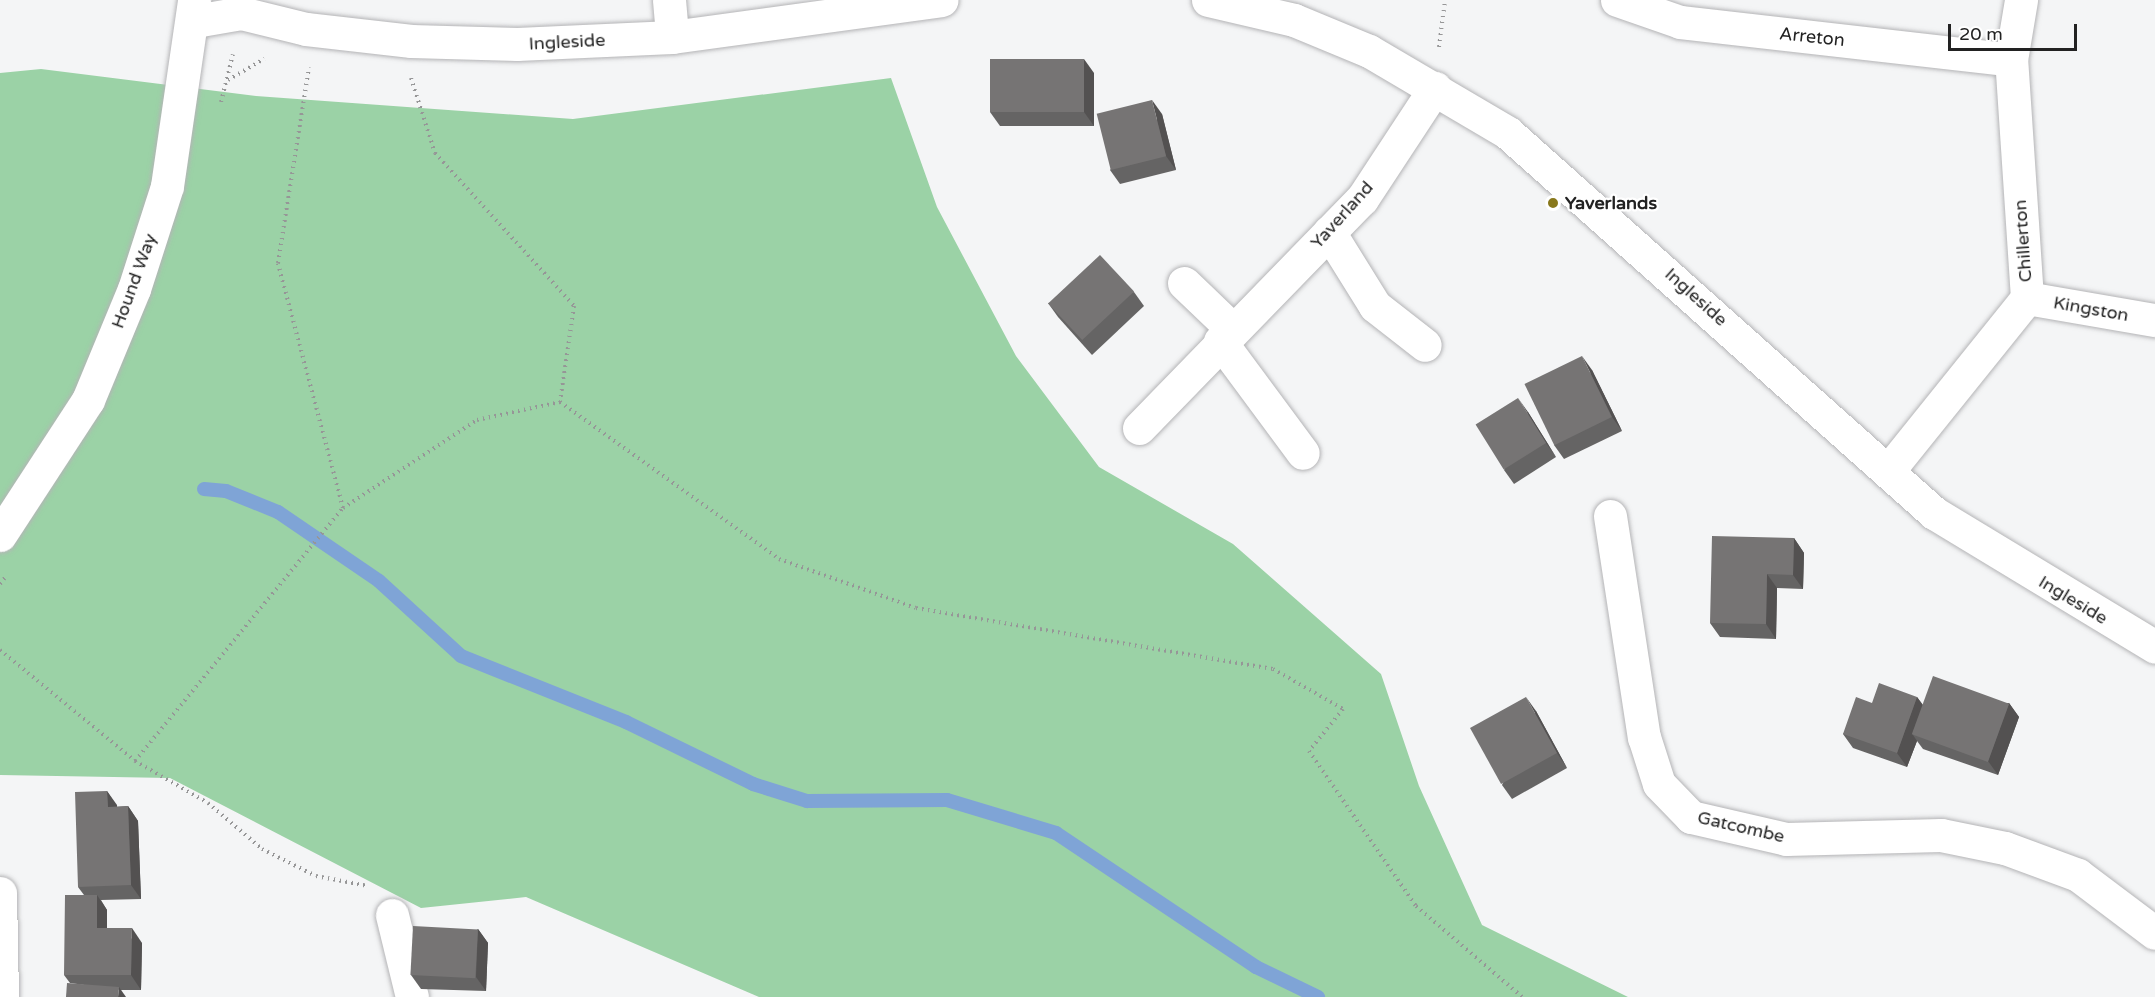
<!DOCTYPE html>
<html>
<head>
<meta charset="utf-8">
<style>
	body { margin:0 }
	#map { position:relative; width:2155px; height:997px; overflow:hidden; background:#f4f5f6; font-family:"Varela Round",sans-serif }
	div>[style] { position:absolute }
	[style*='--x'] { left:calc(var(--x)*1px); top:calc(var(--y)*1px); width:calc(var(--w)*1px); rotate:calc(var(--a)*1deg) }
	.forest>* { inset:0; background:#9bd2a6 }
	.stream>* { height:14px; margin:-7px; padding:0 7px; transform-origin:7px; border-radius:7px; background:#7fa4d6 }
	.path>* { height:4px; margin-top:-2px; transform-origin:0; background:repeating-linear-gradient(90deg,#969697 0 1.5px,transparent 0 6px) }
	.roads { filter:drop-shadow(0 0 2px #b4b4b6) drop-shadow(0 0 2px #b4b4b6) }
	.minor>* { height:33px; margin:-16.5px; padding:0 16.5px; transform-origin:16.5px; border-radius:16.5px; background:#fff }
	.wall>* { inset:0; background:#656464 }
	.shaded-wall>* { inset:0; background:#535151 }
	.building>* { inset:0; background:#767474; transform-origin:0 0 }
	.dots>* { width:16px; height:16px; translate:-50% -50%; box-sizing:border-box; border:3px solid #fff; border-radius:50% }
	span { translate:-50% -50%; white-space:nowrap; text-align:center; line-height:1.15; -webkit-text-stroke:4.5px #fff; paint-order:stroke }
	.street-label { font-size:18px; color:#222 }
	.poi-label { font-size:18px; color:#222; font-weight:700 }
	.left { translate:0 -50%; text-align:left }
	.scale { position:absolute; left:1948px; top:24px; width:129px; height:27px; box-sizing:border-box; border:3px solid #222; border-top:0; padding-left:8px; font-size:18px; line-height:21px; white-space:nowrap; color:#222; -webkit-text-stroke:4px #fff; paint-order:stroke }
</style>
</head>
<body>
<div id="map">
	<div class="forest">
		<i style="clip-path:polygon(41px 69px,256px 96px,573px 119px,891px 78px,937px 207px,1016px 356px,1099px 467px,1233px 544px,1381px 674px,1419px 786px,1482px 925px,1628px 997px,759px 997px,526px 897px,421px 908px,170px 778px,0 775px,0 73px)"></i>
	</div>
	<div class="stream">
		<i style="--x:204;--y:489;--w:22;--a:5"></i>
		<i style="--x:226;--y:491;--w:56;--a:22"></i>
		<i style="--x:278;--y:512;--w:122;--a:34.3"></i>
		<i style="--x:379;--y:581;--w:111;--a:42.4"></i>
		<i style="--x:461;--y:656;--w:178;--a:21.8"></i>
		<i style="--x:626;--y:722;--w:141;--a:26"></i>
		<i style="--x:753;--y:784;--w:57;--a:17.5"></i>
		<i style="--x:807;--y:801;--w:140;--a:-0.4"></i>
		<i style="--x:947;--y:800;--w:114;--a:16.8"></i>
		<i style="--x:1056;--y:833;--w:241;--a:33.8"></i>
		<i style="--x:1256;--y:967;--w:69;--a:25.8"></i>
	</div>
	<div class="path">
		<i style="--x:1439;--y:47;--w:47;--a:-82.7"></i>
		<i style="--x:411;--y:78;--w:79;--a:72.3"></i>
		<i style="--x:435;--y:153;--w:207;--a:47.7"></i>
		<i style="--x:574;--y:306;--w:97;--a:98.3"></i>
		<i style="--x:560;--y:402;--w:269;--a:35.6"></i>
		<i style="--x:779;--y:559;--w:145;--a:19.7"></i>
		<i style="--x:916;--y:608;--w:362;--a:9.7"></i>
		<i style="--x:1273;--y:669;--w:81;--a:29.7"></i>
		<i style="--x:1343;--y:709;--w:54;--a:129"></i>
		<i style="--x:1309;--y:751;--w:188;--a:55.4"></i>
		<i style="--x:1416;--y:906;--w:140;--a:40.6"></i>
		<i style="--x:228;--y:80;--w:42;--a:-30.3"></i>
		<i style="--x:221;--y:102;--w:49;--a:-76"></i>
		<i style="--x:343;--y:508;--w:160;--a:-33.3"></i>
		<i style="--x:477;--y:420;--w:85;--a:-12.2"></i>
		<i style="--x:0;--y:584;--w:11;--a:-52"></i>
		<i style="--x:0;--y:650;--w:175;--a:39.4"></i>
		<i style="--x:135;--y:761;--w:84;--a:29.9"></i>
		<i style="--x:208;--y:803;--w:71;--a:40.4"></i>
		<i style="--x:262;--y:849;--w:60;--a:26.6"></i>
		<i style="--x:316;--y:876;--w:53;--a:10.9"></i>
		<i style="--x:135;--y:761;--w:328;--a:-50.6"></i>
		<i style="--x:343;--y:508;--w:253;--a:-104.9"></i>
		<i style="--x:278;--y:263;--w:198;--a:-81"></i>
	</div>
	<div class="roads">
		<div class="minor">
			<i style="--x:669;--y:0;--w:37;--a:85"></i>
			<i style="--x:1208;--y:0;--w:88;--a:13.1"></i>
			<i style="--x:1294;--y:20;--w:81;--a:22.5"></i>
			<i style="--x:1369;--y:51;--w:161;--a:30.5"></i>
			<i style="--x:1508;--y:133;--w:571;--a:41.73"></i>
			<i style="--x:1934;--y:513;--w:258;--a:31.2"></i>
			<i style="--x:1617;--y:0;--w:67;--a:19.2"></i>
			<i style="--x:1680;--y:22;--w:333;--a:6.5"></i>
			<i style="--x:195;--y:21;--w:47;--a:-9.9"></i>
			<i style="--x:241;--y:13;--w:67;--a:13.8"></i>
			<i style="--x:306;--y:29;--w:106;--a:6.5"></i>
			<i style="--x:411;--y:41;--w:106;--a:1.6"></i>
			<i style="--x:517;--y:44;--w:155;--a:-2.6"></i>
			<i style="--x:672;--y:37;--w:272;--a:-7.8"></i>
			<i style="--x:1329;--y:232;--w:87;--a:58.1"></i>
			<i style="--x:1375;--y:306;--w:63;--a:38"></i>
			<i style="--x:1184;--y:283;--w:66;--a:43.8"></i>
			<i style="--x:2027;--y:298;--w:130;--a:9.8"></i>
			<i style="--x:1220;--y:341;--w:139;--a:53.5"></i>
			<i style="--x:1139;--y:428;--w:320;--a:-45.8"></i>
			<i style="--x:1362;--y:199;--w:133;--a:-56.7"></i>
			<i style="--x:1888;--y:471;--w:222;--a:-51.2"></i>
			<i style="--x:2027;--y:298;--w:239;--a:-93.8"></i>
			<i style="--x:2011;--y:60;--w:61;--a:-80.5"></i>
			<i style="--x:1610;--y:516;--w:224;--a:81.3"></i>
			<i style="--x:1644;--y:737;--w:49;--a:72.3"></i>
			<i style="--x:1659;--y:784;--w:46;--a:45.9"></i>
			<i style="--x:1691;--y:817;--w:98;--a:13"></i>
			<i style="--x:1786;--y:839;--w:155;--a:-1.5"></i>
			<i style="--x:1941;--y:835;--w:65;--a:11.5"></i>
			<i style="--x:2005;--y:848;--w:78;--a:20.3"></i>
			<i style="--x:2078;--y:875;--w:96;--a:37"></i>
			<i style="--x:0;--y:535;--w:161;--a:-56.9"></i>
			<i style="--x:88;--y:400;--w:120;--a:-67.5"></i>
			<i style="--x:134;--y:289;--w:108;--a:-72.2"></i>
			<i style="--x:167;--y:186;--w:188;--a:-81.7"></i>
			<i style="--x:0;--y:893;--w:104;--a:88.9"></i>
			<i style="--x:392;--y:915;--w:84;--a:76.3"></i>
		</div>
	</div>
	<div class="wall">
		<i style="clip-path:polygon(1094px 73px,1094px 126px,1000px 126px,990px 112px)"></i>
		<i style="clip-path:polygon(1162px 114px,1176px 170px,1120px 184px,1110px 170px)"></i>
		<i style="clip-path:polygon(1134px 292px,1144px 306px,1092px 355px,1058px 317px,1048px 303px)"></i>
		<i style="clip-path:polygon(1592px 370px,1622px 431px,1564px 459px,1554px 445px)"></i>
		<i style="clip-path:polygon(1528px 412px,1556px 457px,1514px 484px,1504px 470px)"></i>
		<i style="clip-path:polygon(1794px 538px,1804px 553px,1803px 589px,1777px 588px,1776px 639px,1720px 637px,1710px 623px)"></i>
		<i style="clip-path:polygon(1917px 697px,1923px 705px,2009px 703px,2019px 717px,1998px 775px,1923px 749px,1917px 741px,1907px 767px,1853px 748px,1843px 734px,1872px 703px)"></i>
		<i style="clip-path:polygon(1536px 711px,1567px 768px,1512px 799px,1502px 785px)"></i>
		<i style="clip-path:polygon(107px 791px,117px 807px,128px 806px,138px 821px,141px 899px,101px 900px,107px 910px,107px 928px,142px 943px,141px 990px,121px 990px,70px 983px,64px 975px,84px 895px,78px 887px)"></i>
		<i style="clip-path:polygon(478px 929px,488px 943px,486px 991px,421px 989px,411px 975px)"></i>
	</div>
	<div class="shaded-wall">
		<i style="clip-path:polygon(1084px 59px,1094px 73px,1094px 126px,1084px 112px)"></i>
		<i style="clip-path:polygon(1152px 100px,1162px 114px,1176px 170px,1166px 156px)"></i>
		<i style="clip-path:polygon(1582px 356px,1592px 370px,1622px 431px,1612px 417px)"></i>
		<i style="clip-path:polygon(1518px 398px,1528px 412px,1556px 457px,1546px 443px)"></i>
		<i style="clip-path:polygon(1794px 538px,1804px 553px,1803px 589px,1793px 575px)"></i>
		<i style="clip-path:polygon(1767px 574px,1777px 588px,1776px 639px,1766px 624px)"></i>
		<i style="clip-path:polygon(1526px 697px,1536px 711px,1567px 768px,1557px 753px)"></i>
		<i style="clip-path:polygon(1917px 697px,1927px 711px,1913px 735px,1917px 741px,1907px 767px,1897px 753px)"></i>
		<i style="clip-path:polygon(2009px 703px,2019px 717px,1998px 775px,1988px 761px)"></i>
		<i style="clip-path:polygon(107px 791px,117px 805px,118px 821px,108px 807px)"></i>
		<i style="clip-path:polygon(128px 806px,138px 821px,141px 899px,131px 885px)"></i>
		<i style="clip-path:polygon(97px 895px,107px 910px,107px 942px,97px 928px)"></i>
		<i style="clip-path:polygon(132px 928px,142px 943px,141px 990px,131px 975px)"></i>
		<i style="clip-path:polygon(478px 929px,488px 943px,486px 991px,476px 977px)"></i>
		<i style="clip-path:polygon(119px 987px,126px 997px,118px 997px)"></i>
	</div>
	<div class="building">
		<i style="left:1084px;top:59px;width:53px;height:94px;rotate:90deg"></i>
		<i style="left:1152px;top:100px;width:58px;height:57px;rotate:76deg"></i>
		<i style="left:1100px;top:255px;width:50px;height:71px;rotate:47deg"></i>
		<i style="left:1582px;top:356px;width:68px;height:64px;rotate:64deg"></i>
		<i style="left:1518px;top:398px;width:53px;height:50px;rotate:58deg"></i>
		<i style="clip-path:polygon(1712px 536px,1794px 538px,1793px 575px,1767px 574px,1766px 624px,1710px 623px)"></i>
		<i style="left:1933px;top:676px;width:81px;height:62px;rotate:20deg"></i>
		<i style="clip-path:polygon(1879px 683px,1917px 697px,1897px 753px,1843px 734px,1856px 697px,1872px 703px)"></i>
		<i style="left:1526px;top:697px;width:64px;height:64px;rotate:61deg"></i>
		<i style="clip-path:polygon(107px 791px,108px 807px,128px 806px,131px 885px,78px 887px,75px 792px)"></i>
		<i style="clip-path:polygon(65px 895px,97px 895px,97px 928px,132px 928px,131px 975px,64px 975px)"></i>
		<i style="left:413px;top:926px;width:65px;height:49px;rotate:3deg"></i>
		<i style="clip-path:polygon(67px 983px,119px 987px,118px 997px,66px 997px)"></i>
	</div>
	<div class="dots">
		<i style="left:1553px;top:203px;background:#88781c"></i>
	</div>
	<div class="street-label">
		<span style="left:1812px;top:37px;rotate:6deg">Arreton</span>
		<span style="left:567px;top:42px;rotate:-3deg">Ingleside</span>
		<span style="left:1342px;top:215px;rotate:-48deg">Yaverland</span>
		<span style="left:2023px;top:241px;rotate:-94deg">Chillerton</span>
		<span style="left:134px;top:281px;rotate:-70deg">Hound Way</span>
		<span style="left:1696px;top:297px;rotate:42deg">Ingleside</span>
		<span style="left:2091px;top:309px;rotate:10deg">Kingston</span>
		<span style="left:2073px;top:600px;rotate:31deg">Ingleside</span>
		<span style="left:1741px;top:827px;rotate:13deg">Gatcombe</span>
	</div>
	<div class="poi-label">
		<span class="left" style="left:1565px;top:203px">Yaverlands</span>
	</div>
	<div class="scale">20 m</div>
</div>
</body>
</html>
